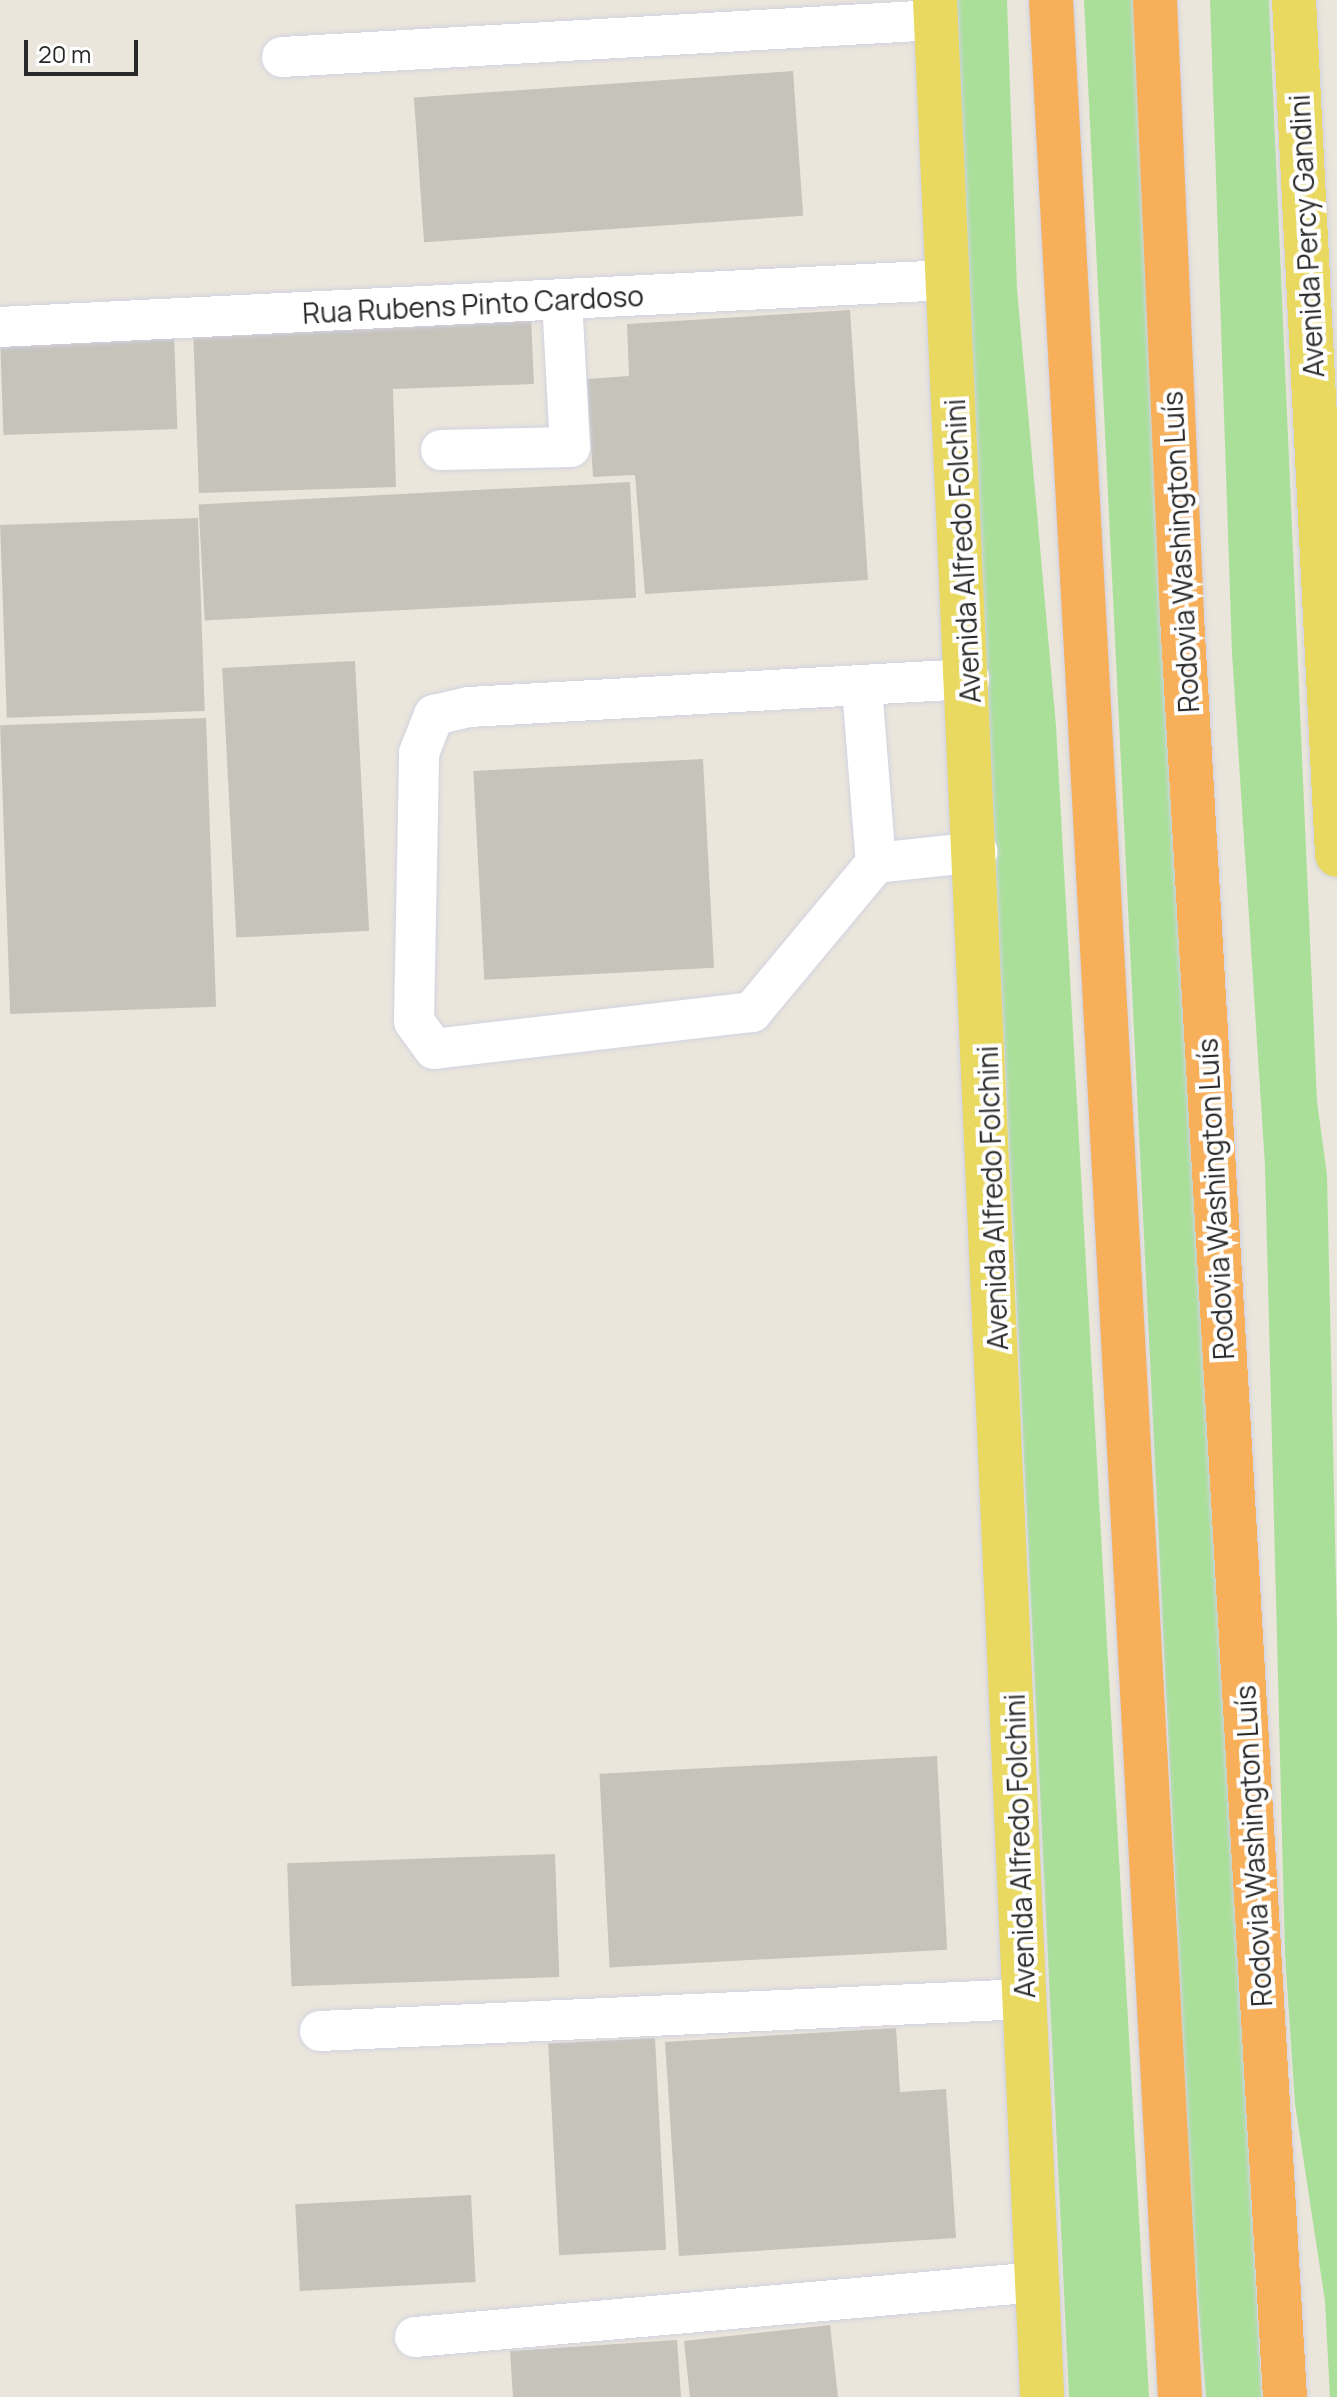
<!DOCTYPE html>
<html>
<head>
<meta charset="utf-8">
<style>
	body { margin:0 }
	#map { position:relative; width:1337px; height:2397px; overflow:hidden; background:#ebe6db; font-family:Manrope,sans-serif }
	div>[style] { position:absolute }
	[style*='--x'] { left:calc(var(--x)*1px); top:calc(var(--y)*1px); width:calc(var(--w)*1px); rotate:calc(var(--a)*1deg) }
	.green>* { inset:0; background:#aadf9a }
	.building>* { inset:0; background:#c6c3bb; transform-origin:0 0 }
	.roads { filter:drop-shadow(0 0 2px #d1d2e1) drop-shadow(0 0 2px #d1d2e1) }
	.minor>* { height:40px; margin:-20px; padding:0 20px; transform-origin:20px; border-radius:20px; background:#fff }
	.major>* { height:44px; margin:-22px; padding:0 22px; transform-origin:22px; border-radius:22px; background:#ead961 }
	.highway>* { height:44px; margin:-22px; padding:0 22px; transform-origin:22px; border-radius:22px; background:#f7af5a }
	span { translate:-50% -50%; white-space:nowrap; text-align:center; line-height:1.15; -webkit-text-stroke:8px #fff; paint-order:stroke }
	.street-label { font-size:28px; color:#292929 }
	.scale { position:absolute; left:24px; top:40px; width:114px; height:36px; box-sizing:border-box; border:4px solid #292929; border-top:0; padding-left:10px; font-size:24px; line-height:28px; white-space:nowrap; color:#292929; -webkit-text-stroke:6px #fff; paint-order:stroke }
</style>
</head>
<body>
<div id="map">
	<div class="green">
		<i style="clip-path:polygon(954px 0,1007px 0,1017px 289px,1056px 726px,1149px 2397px,1069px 2397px)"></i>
		<i style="clip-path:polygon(1084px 0,1134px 0,1262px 2397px,1206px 2397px,1192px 2227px)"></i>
		<i style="clip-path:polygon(1210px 0,1269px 0,1317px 1101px,1327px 1175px,1337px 1626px,1337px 2397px,1330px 2397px,1325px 2301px,1295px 2104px,1285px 1955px,1265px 1166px,1232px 653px)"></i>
	</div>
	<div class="building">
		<i style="left:793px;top:71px;width:145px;height:380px;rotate:86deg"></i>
		<i style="clip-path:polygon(850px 310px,868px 580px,645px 594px,635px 475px,593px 477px,587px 379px,629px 376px,627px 324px)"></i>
		<i style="clip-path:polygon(531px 317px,534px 384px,393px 389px,396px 487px,199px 493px,193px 328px)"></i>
		<i style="left:174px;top:333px;width:96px;height:174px;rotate:88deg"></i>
		<i style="left:630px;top:482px;width:116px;height:432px;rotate:87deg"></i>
		<i style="left:198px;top:518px;width:193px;height:198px;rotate:88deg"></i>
		<i style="left:355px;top:661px;width:270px;height:133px;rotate:87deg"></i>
		<i style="left:206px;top:718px;width:289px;height:206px;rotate:88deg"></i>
		<i style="left:703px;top:759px;width:209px;height:230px;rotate:87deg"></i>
		<i style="left:937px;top:1756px;width:194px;height:338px;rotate:87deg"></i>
		<i style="left:555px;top:1854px;width:123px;height:268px;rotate:88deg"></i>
		<i style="clip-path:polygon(896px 2028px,900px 2092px,946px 2089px,956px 2238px,679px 2256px,665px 2042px)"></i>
		<i style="left:655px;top:2038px;width:212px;height:107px;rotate:87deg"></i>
		<i style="left:471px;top:2195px;width:87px;height:176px;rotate:87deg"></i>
		<i style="clip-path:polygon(830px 2325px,838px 2397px,690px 2397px,684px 2341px)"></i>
		<i style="clip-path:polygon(677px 2340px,681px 2397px,513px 2397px,510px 2351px)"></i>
	</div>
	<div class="roads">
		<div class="minor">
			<i style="--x:282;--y:57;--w:655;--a:-3.24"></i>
			<i style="--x:0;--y:327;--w:947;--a:-2.84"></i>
			<i style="--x:441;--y:450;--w:129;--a:-1.3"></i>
			<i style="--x:570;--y:447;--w:146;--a:-93.1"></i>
			<i style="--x:862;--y:687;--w:177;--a:85.5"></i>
			<i style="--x:876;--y:863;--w:194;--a:129.8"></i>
			<i style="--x:752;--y:1012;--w:320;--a:173.4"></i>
			<i style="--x:434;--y:1049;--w:34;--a:-126"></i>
			<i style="--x:414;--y:1021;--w:268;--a:-88.9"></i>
			<i style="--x:419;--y:753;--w:41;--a:-68.5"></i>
			<i style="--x:434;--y:715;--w:36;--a:-13"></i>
			<i style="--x:469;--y:707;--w:501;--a:-3.21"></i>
			<i style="--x:876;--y:863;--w:102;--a:-6.2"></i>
			<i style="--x:320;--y:2031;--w:706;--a:-2.6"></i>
			<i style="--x:415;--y:2337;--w:624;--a:-5.05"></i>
		</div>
		<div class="major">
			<i style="--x:935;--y:0;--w:2399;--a:87.44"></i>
			<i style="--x:1294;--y:0;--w:856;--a:87.12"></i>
		</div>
		<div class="highway">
			<i style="--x:1051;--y:0;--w:2400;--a:86.92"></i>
			<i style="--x:1155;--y:0;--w:618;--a:87.49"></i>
			<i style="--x:1182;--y:617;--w:1783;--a:86.69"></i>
		</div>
	</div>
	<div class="street-label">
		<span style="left:1306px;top:236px;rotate:-93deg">Avenida Percy Gandini</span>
		<span style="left:473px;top:304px;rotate:-3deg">Rua Rubens Pinto Cardoso</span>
		<span style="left:962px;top:551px;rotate:-93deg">Avenida Alfredo Folchini</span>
		<span style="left:1180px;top:552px;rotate:-93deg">Rodovia Washington Luís</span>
		<span style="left:992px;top:1198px;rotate:-92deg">Avenida Alfredo Folchini</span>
		<span style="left:1215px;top:1199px;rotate:-93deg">Rodovia Washington Luís</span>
		<span style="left:1019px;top:1846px;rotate:-92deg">Avenida Alfredo Folchini</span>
		<span style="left:1253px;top:1846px;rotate:-93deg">Rodovia Washington Luís</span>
	</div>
	<div class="scale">20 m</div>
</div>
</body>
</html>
